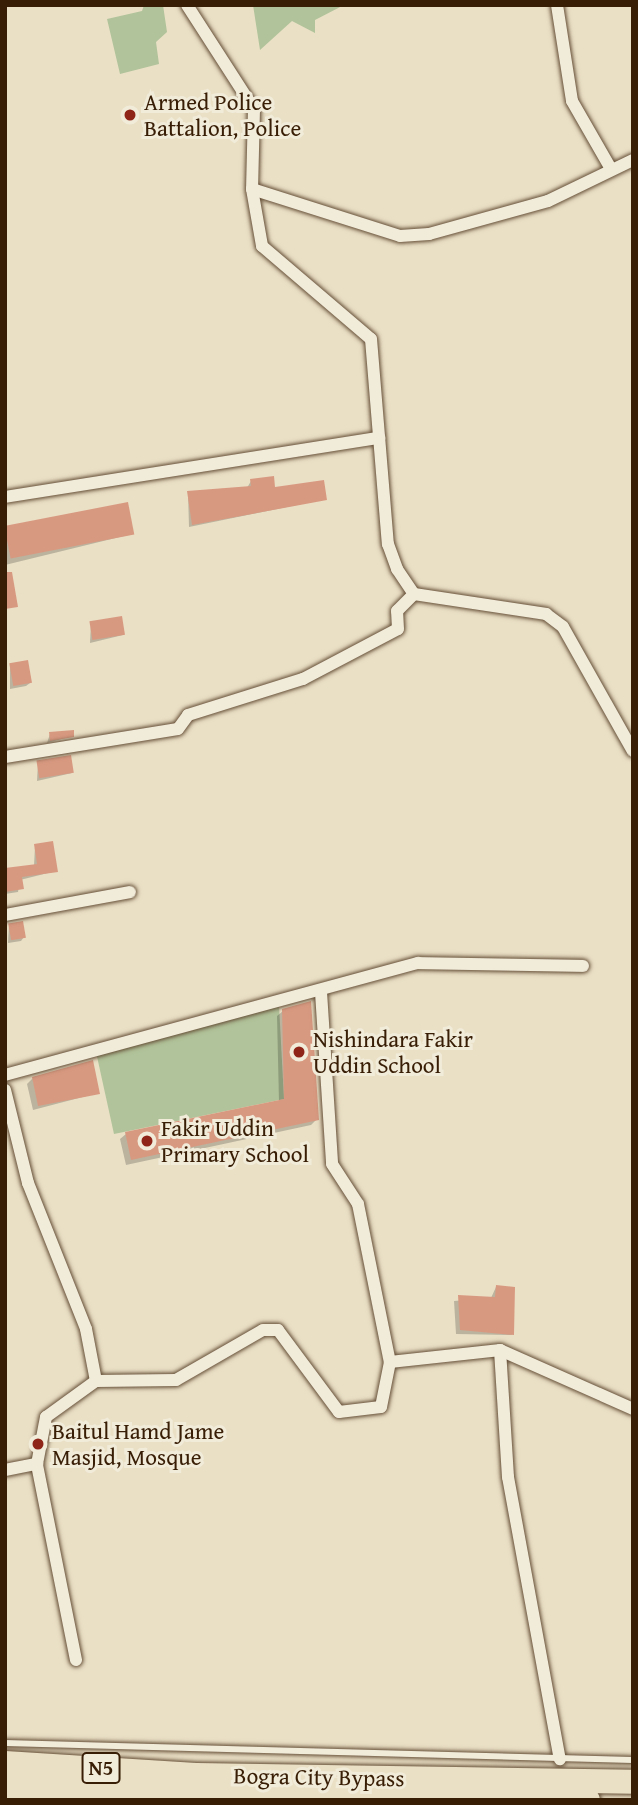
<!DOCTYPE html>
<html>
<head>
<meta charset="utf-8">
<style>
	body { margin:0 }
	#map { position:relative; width:638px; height:1805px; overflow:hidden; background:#eae0c6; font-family:"Gentium Book Plus",serif }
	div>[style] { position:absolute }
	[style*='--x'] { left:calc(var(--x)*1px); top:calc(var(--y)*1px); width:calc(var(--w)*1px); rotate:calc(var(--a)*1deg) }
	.green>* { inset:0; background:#b1c39a }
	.shadow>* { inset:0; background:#0003 }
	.building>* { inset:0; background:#d89981; transform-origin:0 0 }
	.roads { filter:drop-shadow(0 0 2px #654e36) drop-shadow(0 0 2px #654e36) }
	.lane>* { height:6px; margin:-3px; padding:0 3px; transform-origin:3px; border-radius:3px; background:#f1ebda }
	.street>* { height:12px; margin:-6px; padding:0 6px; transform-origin:6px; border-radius:6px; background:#f1ebda }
	.highway>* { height:24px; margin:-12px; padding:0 12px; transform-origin:12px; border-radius:12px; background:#eae0c6 }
	.dots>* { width:19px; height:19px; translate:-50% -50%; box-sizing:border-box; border:4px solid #f1ebda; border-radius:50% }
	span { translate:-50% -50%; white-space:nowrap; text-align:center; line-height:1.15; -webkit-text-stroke:6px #f1ebda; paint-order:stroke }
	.shield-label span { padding:2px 5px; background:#f1ebda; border:2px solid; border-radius:5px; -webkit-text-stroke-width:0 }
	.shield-label { font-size:21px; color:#391e06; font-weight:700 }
	.poi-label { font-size:23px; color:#391e06 }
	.left { translate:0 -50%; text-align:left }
	.street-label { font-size:23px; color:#391e06 }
	.frame { position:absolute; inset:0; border:7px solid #391e06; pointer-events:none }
</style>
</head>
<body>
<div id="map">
	<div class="green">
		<i style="clip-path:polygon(144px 5px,163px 5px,167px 32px,156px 42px,159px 64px,120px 74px,107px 19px,142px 11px)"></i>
		<i style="clip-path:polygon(253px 5px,344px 5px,315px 20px,315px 33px,292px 21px,260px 50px)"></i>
		<i style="clip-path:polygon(279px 1005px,284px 1099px,114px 1134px,96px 1052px)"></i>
	</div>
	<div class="shadow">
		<i style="clip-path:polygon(251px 481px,274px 489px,326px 499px,189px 527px,188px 493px,247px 488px)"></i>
		<i style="clip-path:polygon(5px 530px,132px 534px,5px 565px)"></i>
		<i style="clip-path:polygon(91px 623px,123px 635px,90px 643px)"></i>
		<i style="clip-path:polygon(10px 665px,30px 683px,26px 686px,10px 689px)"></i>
		<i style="clip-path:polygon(50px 734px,72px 736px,47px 743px)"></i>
		<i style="clip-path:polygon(38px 763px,72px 773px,37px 781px)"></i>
		<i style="clip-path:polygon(35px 846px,56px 871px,20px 880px,18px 892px,5px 894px,5px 870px,34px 866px)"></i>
		<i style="clip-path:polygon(9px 925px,24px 937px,21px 941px,8px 943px)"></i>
		<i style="clip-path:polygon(283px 1011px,317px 1119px,311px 1125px,126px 1165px,120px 1139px,126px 1134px,279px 1102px,277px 1016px)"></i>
		<i style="clip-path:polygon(33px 1078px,98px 1093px,33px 1110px,27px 1084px)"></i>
		<i style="clip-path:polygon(496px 1287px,512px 1335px,456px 1334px,454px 1301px,491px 1298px)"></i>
	</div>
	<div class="building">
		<i style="clip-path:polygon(274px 476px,275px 487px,324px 480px,327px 500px,192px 525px,187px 491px,251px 486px,250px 479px)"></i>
		<i style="left:128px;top:502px;width:33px;height:126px;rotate:79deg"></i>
		<i style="clip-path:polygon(5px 572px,12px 572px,18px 607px,5px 609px)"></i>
		<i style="left:122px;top:616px;width:19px;height:33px;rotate:81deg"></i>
		<i style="left:28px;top:660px;width:23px;height:19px;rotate:80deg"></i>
		<i style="clip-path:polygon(74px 730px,74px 737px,50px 741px,49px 732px)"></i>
		<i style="left:71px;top:755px;width:18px;height:35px;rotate:81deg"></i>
		<i style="clip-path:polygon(53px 841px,58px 872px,22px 877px,24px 889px,5px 892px,5px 868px,37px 864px,34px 844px)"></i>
		<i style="left:23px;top:921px;width:17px;height:15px;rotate:80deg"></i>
		<i style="clip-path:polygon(311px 1001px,319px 1120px,131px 1160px,125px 1132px,284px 1099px,282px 1009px)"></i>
		<i style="clip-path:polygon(93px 1060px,100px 1094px,38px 1106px,32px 1077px)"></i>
		<i style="clip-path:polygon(496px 1285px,515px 1287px,514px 1335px,460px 1330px,458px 1295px,495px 1297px)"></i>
	</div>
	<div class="roads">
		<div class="lane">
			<i style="--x:5;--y:1743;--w:628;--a:1.55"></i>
		</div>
		<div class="street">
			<i style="--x:187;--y:5;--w:124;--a:57.2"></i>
			<i style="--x:254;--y:109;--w:80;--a:91.4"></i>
			<i style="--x:252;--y:189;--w:58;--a:80"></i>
			<i style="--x:262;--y:246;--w:143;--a:40.5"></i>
			<i style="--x:371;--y:339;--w:206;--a:85.3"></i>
			<i style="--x:388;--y:544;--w:27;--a:70"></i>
			<i style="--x:397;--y:569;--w:30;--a:56"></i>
			<i style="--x:414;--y:594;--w:134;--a:8.6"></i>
			<i style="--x:546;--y:614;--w:21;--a:37"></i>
			<i style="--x:563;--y:627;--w:142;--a:60.6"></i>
			<i style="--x:557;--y:5;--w:97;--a:81.1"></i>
			<i style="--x:572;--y:101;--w:76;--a:60.1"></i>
			<i style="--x:252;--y:189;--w:155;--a:17.6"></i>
			<i style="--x:400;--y:236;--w:29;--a:-4"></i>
			<i style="--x:429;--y:234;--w:123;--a:-15.5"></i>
			<i style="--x:548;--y:201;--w:94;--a:-25.8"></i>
			<i style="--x:5;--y:497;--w:379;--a:-9"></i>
			<i style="--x:5;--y:757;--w:175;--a:-9.2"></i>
			<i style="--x:178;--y:729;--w:17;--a:-54"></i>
			<i style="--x:188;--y:715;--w:121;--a:-17.4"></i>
			<i style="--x:303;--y:679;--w:107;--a:-27.8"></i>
			<i style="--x:398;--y:629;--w:18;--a:-93"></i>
			<i style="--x:397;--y:611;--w:24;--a:-45"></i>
			<i style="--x:5;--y:915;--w:127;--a:-10.4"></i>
			<i style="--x:321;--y:992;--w:172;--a:86.3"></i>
			<i style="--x:332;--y:1164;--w:48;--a:57"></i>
			<i style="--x:358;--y:1204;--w:161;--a:78.6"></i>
			<i style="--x:5;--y:1075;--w:428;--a:-15.2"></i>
			<i style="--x:418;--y:963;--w:165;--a:1"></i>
			<i style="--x:5;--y:1090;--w:96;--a:76.1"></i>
			<i style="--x:28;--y:1183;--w:157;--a:68.3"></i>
			<i style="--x:86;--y:1329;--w:53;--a:79.1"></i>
			<i style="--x:500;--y:1350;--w:127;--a:86.4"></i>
			<i style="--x:508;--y:1477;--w:287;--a:79.6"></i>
			<i style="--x:5;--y:1470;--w:33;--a:-11"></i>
			<i style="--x:76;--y:1660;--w:200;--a:-101.3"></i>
			<i style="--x:37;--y:1464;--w:48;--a:-79.2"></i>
			<i style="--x:46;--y:1417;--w:62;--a:-35.8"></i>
			<i style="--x:96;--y:1381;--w:80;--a:-0.7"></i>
			<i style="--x:176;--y:1380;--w:100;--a:-29.9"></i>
			<i style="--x:263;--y:1330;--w:15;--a:0"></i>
			<i style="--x:278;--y:1330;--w:102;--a:53.4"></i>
			<i style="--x:339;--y:1412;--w:42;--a:-6.8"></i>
			<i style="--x:381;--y:1407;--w:46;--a:-78.7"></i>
			<i style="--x:390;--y:1362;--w:111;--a:-6.2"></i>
			<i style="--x:500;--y:1350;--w:145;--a:23.9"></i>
		</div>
		<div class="highway">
			<i style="--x:5;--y:1763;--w:191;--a:3.6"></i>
			<i style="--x:196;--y:1775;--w:437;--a:0.9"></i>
			<i style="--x:5;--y:1786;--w:583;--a:1.38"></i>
		</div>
	</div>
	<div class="dots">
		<i style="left:130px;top:115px;background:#8f2418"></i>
		<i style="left:299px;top:1052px;background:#8f2418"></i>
		<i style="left:147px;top:1141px;background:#8f2418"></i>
		<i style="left:38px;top:1444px;background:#8f2418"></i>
	</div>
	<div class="shield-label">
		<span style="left:101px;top:1768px">N5</span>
	</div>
	<div class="poi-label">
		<span class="left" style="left:144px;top:115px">Armed Police<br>Battalion, Police</span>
		<span class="left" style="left:313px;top:1052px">Nishindara Fakir<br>Uddin School</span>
		<span class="left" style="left:161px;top:1141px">Fakir Uddin<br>Primary School</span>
		<span class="left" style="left:52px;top:1444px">Baitul Hamd Jame<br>Masjid, Mosque</span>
	</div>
	<div class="street-label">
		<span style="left:319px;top:1777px;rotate:1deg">Bogra City Bypass</span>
	</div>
	<div class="frame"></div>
</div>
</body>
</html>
